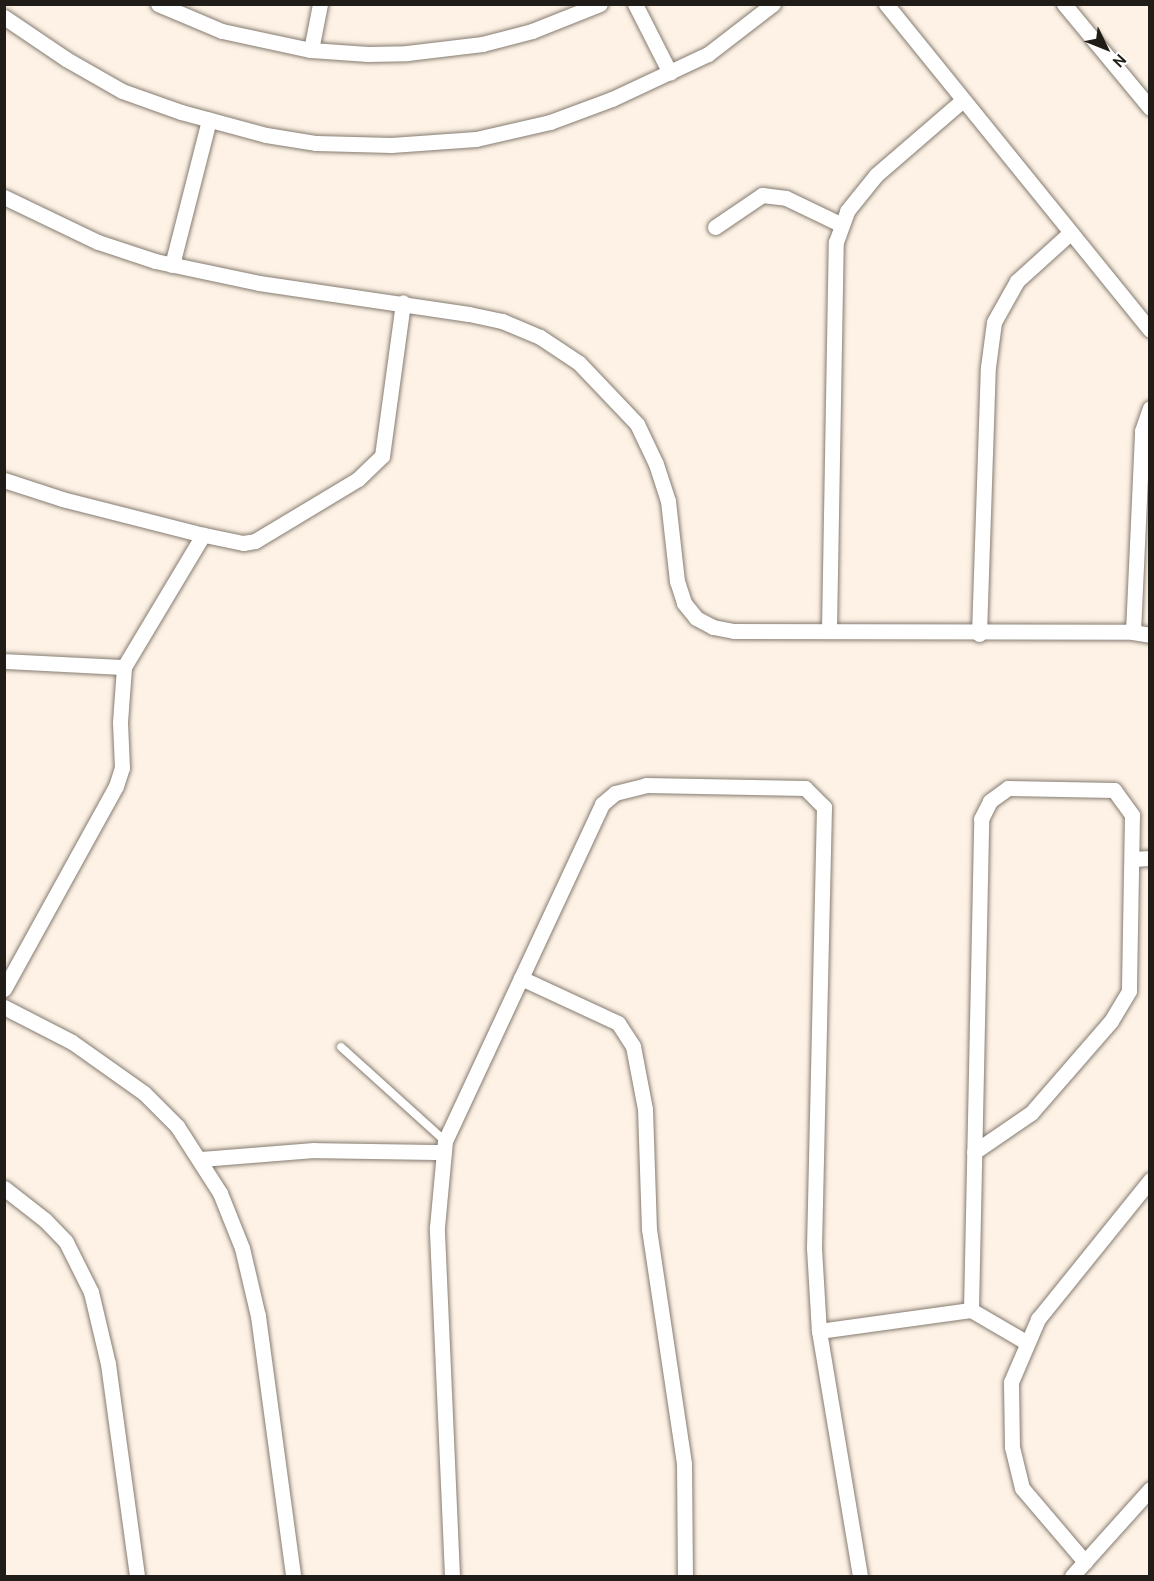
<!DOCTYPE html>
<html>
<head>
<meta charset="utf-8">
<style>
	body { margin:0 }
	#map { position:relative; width:1154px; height:1581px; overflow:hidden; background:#fdf2e5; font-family:Cabin,sans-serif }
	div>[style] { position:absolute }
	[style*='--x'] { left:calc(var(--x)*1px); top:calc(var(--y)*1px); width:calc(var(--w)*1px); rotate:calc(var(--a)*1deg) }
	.roads { filter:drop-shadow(0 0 2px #857b70) drop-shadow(0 0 2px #857b70) }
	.lane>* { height:8px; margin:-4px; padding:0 4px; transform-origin:4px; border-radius:4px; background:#fff }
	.street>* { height:15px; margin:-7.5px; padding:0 7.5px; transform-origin:7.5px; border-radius:7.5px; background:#fff }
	span { translate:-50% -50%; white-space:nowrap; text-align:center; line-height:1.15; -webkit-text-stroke:6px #fff; paint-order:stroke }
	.frame { position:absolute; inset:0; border:6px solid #201c17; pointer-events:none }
	.north { position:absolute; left:1076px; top:18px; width:60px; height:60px; -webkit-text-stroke:4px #fff; paint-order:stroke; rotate:133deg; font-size:16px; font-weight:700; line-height:24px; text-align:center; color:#201c17 }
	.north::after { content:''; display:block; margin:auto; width:21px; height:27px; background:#201c17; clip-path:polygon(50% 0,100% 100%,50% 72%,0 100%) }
</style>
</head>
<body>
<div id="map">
	<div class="roads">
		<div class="lane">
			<i style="--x:341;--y:1047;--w:140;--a:42.1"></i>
		</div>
		<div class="street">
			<i style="--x:158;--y:4;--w:69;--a:22.9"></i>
			<i style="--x:222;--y:31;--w:91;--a:12.1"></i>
			<i style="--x:311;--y:50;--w:57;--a:4"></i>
			<i style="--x:368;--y:54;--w:39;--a:-1"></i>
			<i style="--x:407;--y:53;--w:76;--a:-6.8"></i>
			<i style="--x:482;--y:44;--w:52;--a:-14.6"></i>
			<i style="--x:532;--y:31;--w:73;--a:-21.7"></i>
			<i style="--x:635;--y:4;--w:77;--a:63.1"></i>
			<i style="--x:886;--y:4;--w:419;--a:51"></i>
			<i style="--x:1064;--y:4;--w:135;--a:50.4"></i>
			<i style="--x:4;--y:17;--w:75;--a:34.1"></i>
			<i style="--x:66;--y:59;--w:64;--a:29.7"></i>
			<i style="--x:122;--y:91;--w:63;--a:19.6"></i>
			<i style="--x:181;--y:112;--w:88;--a:15.1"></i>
			<i style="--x:266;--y:135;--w:51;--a:9.1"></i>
			<i style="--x:316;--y:143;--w:75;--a:1.5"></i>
			<i style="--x:391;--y:145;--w:85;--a:-4"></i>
			<i style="--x:476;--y:139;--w:76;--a:-12.9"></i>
			<i style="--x:550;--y:122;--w:66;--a:-20.4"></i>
			<i style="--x:612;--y:99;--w:106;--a:-25.1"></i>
			<i style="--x:708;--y:54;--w:82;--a:-37.6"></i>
			<i style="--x:311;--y:50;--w:47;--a:-78.9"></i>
			<i style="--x:4;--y:197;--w:104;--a:25.6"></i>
			<i style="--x:98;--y:242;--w:60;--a:18.4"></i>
			<i style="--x:155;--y:261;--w:106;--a:11.9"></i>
			<i style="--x:259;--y:283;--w:212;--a:8.4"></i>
			<i style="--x:469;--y:314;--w:34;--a:12"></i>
			<i style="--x:502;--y:321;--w:41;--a:22.8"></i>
			<i style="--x:540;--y:337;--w:47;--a:33.7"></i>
			<i style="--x:579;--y:363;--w:84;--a:46.4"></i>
			<i style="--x:637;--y:424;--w:44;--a:64.6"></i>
			<i style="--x:656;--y:464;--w:39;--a:72"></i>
			<i style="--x:668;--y:501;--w:81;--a:83.6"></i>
			<i style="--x:677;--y:581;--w:23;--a:72"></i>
			<i style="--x:684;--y:603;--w:19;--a:51"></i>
			<i style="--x:696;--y:618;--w:19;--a:28"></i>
			<i style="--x:713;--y:627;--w:21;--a:11"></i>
			<i style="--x:734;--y:631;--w:399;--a:0.1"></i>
			<i style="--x:1133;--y:632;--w:201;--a:-87.4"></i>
			<i style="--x:1142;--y:431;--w:24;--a:-71"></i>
			<i style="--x:715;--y:227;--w:57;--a:-34.2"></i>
			<i style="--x:762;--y:195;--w:24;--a:7"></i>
			<i style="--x:786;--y:198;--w:60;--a:25.7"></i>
			<i style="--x:172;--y:265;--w:150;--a:-75.7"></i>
			<i style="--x:4;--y:480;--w:61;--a:18.1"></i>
			<i style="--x:62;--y:499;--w:137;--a:14.3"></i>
			<i style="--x:195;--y:533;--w:49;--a:11.8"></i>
			<i style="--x:243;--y:543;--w:12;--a:-9"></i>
			<i style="--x:255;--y:541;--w:120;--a:-31"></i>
			<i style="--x:358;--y:479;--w:33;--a:-44"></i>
			<i style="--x:382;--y:456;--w:155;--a:-82.2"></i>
			<i style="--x:829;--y:630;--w:388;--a:-89"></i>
			<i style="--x:836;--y:242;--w:33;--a:-70"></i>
			<i style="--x:847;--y:211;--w:46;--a:-51.1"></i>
			<i style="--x:876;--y:175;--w:115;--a:-40.8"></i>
			<i style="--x:1133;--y:632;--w:17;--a:10"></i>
			<i style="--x:979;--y:634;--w:267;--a:-88.1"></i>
			<i style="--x:988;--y:367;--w:45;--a:-82.4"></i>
			<i style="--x:994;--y:322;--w:47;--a:-60.7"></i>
			<i style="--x:1017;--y:281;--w:72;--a:-42.2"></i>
			<i style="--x:4;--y:661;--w:120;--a:2.9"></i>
			<i style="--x:1133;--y:859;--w:17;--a:-3"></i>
			<i style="--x:521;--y:978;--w:107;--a:24.9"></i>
			<i style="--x:618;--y:1023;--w:27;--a:57"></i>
			<i style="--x:633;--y:1046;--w:64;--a:79.2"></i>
			<i style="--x:645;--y:1109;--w:120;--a:88.1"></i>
			<i style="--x:649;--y:1229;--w:238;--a:81.5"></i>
			<i style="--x:684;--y:1464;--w:112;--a:89.5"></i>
			<i style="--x:4;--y:989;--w:232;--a:-61.1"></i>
			<i style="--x:116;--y:786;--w:19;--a:-72"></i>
			<i style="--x:122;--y:768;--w:46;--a:-92.5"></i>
			<i style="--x:120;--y:722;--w:55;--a:-85.8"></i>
			<i style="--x:124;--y:667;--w:154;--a:-59.1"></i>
			<i style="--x:4;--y:1007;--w:76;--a:27.2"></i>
			<i style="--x:72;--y:1042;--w:88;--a:35.3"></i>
			<i style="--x:144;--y:1093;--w:47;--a:45"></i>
			<i style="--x:177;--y:1126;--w:80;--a:57.3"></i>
			<i style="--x:220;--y:1193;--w:59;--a:68.2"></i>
			<i style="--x:242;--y:1248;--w:70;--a:76.8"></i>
			<i style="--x:258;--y:1316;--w:262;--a:82.3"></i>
			<i style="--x:201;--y:1159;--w:113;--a:-4.6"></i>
			<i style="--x:314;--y:1150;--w:130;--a:0.9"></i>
			<i style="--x:4;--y:1188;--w:52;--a:38"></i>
			<i style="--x:45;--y:1220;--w:30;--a:46"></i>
			<i style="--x:66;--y:1242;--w:56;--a:63.4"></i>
			<i style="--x:91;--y:1292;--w:74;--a:76.7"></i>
			<i style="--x:108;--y:1364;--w:214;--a:82.2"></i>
			<i style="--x:971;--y:1310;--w:491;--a:-88.8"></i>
			<i style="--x:981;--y:819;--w:20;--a:-63"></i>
			<i style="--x:990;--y:801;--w:22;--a:-36"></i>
			<i style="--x:1008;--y:788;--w:106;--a:1.1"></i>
			<i style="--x:1114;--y:790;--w:31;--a:54"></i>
			<i style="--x:1132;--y:815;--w:176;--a:91"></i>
			<i style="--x:1129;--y:991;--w:35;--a:121"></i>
			<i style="--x:1111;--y:1021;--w:122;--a:131"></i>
			<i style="--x:1031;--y:1113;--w:69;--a:145.6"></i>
			<i style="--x:819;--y:1331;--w:153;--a:-7.9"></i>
			<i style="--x:971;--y:1310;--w:64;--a:30.2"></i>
			<i style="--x:1085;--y:1562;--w:97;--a:-130.4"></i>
			<i style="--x:1022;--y:1488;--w:42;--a:-103.7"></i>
			<i style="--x:1012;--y:1447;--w:65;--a:-90.9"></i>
			<i style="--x:1011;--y:1382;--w:69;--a:-66.8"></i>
			<i style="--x:1038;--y:1319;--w:179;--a:-51.1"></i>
			<i style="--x:452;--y:1576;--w:349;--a:-92.5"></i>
			<i style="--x:437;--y:1227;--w:86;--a:-84.7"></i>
			<i style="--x:445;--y:1141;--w:372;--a:-65"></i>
			<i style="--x:602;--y:804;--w:17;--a:-40"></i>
			<i style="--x:615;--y:793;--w:32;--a:-14"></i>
			<i style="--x:646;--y:785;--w:159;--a:1.1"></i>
			<i style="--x:805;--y:788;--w:27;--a:45"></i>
			<i style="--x:824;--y:807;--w:441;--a:91.3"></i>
			<i style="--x:814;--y:1248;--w:83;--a:86.6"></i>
			<i style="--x:819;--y:1331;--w:248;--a:80.5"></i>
			<i style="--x:1072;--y:1576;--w:117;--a:-48.1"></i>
		</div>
	</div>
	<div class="frame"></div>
	<div class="north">N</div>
</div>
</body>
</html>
